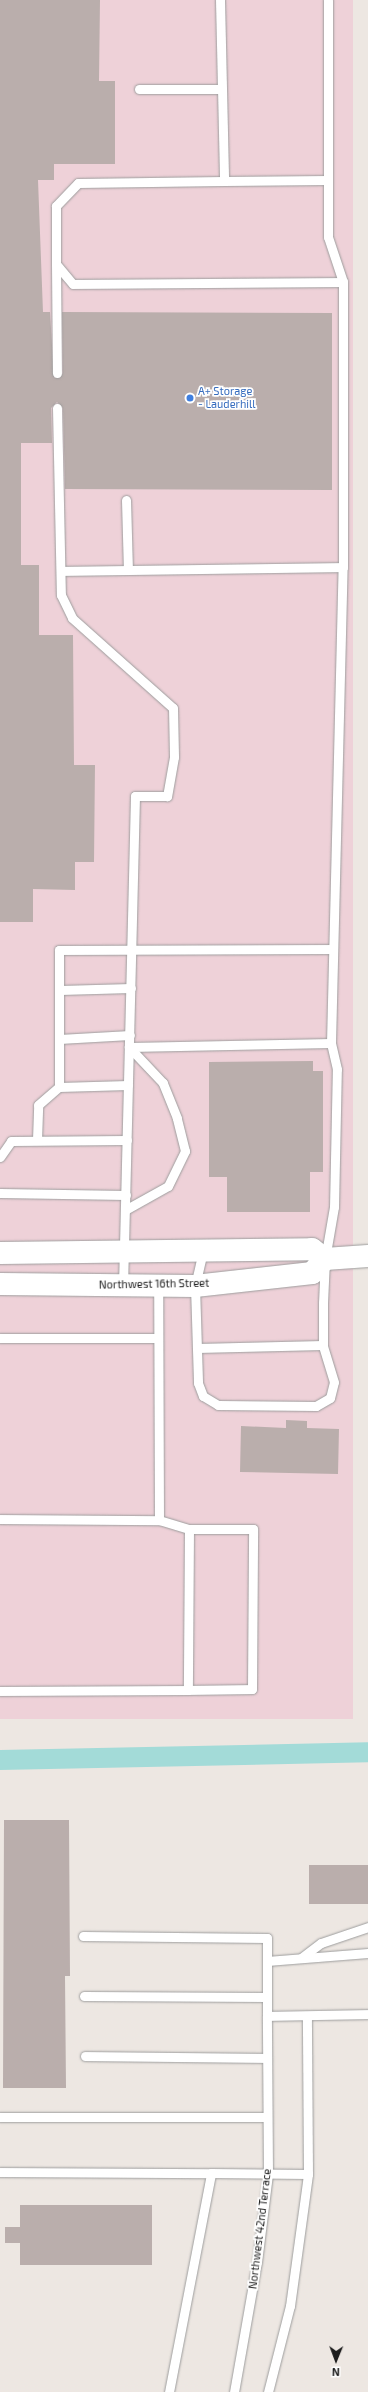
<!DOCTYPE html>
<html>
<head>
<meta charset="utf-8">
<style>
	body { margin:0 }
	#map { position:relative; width:368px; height:2392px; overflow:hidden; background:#ede7e2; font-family:"Exo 2",sans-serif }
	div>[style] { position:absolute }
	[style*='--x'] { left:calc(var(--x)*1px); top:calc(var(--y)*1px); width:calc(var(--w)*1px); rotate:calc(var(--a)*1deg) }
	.commercial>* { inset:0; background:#eed1d8; transform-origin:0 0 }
	.canal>* { height:20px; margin:-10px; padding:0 10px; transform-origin:10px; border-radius:10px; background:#a3dbd8 }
	.building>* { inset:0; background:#baaeac; transform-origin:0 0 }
	.roads { filter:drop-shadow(0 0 1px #9d9d9d) drop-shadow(0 0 1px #9d9d9d) }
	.service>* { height:9px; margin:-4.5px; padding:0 4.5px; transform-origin:4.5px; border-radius:4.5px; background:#fff }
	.tertiary>* { height:22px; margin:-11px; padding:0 11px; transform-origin:11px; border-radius:11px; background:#fff }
	.dots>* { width:11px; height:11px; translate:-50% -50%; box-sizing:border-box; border:2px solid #fff; border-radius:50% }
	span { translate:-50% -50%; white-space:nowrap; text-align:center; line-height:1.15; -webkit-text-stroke:3.5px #fff; paint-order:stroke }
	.shop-label { font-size:11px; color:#366cbe }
	.left { translate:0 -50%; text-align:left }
	.street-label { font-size:11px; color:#1c1c1c }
	.north { position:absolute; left:316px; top:2340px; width:40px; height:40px; -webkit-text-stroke:3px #fff; paint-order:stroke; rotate:181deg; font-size:11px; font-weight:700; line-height:16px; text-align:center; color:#1c1c1c }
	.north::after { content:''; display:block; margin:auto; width:14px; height:18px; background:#1c1c1c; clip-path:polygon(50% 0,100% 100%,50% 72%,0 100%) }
</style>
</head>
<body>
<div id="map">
	<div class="commercial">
		<i style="left:0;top:0;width:353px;height:1719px"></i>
	</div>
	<div class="canal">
		<i style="--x:0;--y:1760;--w:368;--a:-1.2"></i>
	</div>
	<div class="building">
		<i style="clip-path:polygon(0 0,100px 0,99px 81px,115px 81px,115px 164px,54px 164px,54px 180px,38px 180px,43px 312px,50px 312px,54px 378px,60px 378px,63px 373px,62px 312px,332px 313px,332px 490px,65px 489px,63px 408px,57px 402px,51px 408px,52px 443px,21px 443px,21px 565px,39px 565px,39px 635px,73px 635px,74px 765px,95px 765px,94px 862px,75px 862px,75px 890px,33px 889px,33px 922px,0 922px)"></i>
		<i style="clip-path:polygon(313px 1061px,313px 1071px,323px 1071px,323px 1172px,310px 1172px,310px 1212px,227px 1212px,227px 1177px,209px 1177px,209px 1062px)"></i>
		<i style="clip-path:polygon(286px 1420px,307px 1421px,307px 1428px,339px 1429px,338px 1474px,240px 1472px,241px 1426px,286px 1428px)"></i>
		<i style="clip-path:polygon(4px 1820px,69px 1820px,70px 1976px,65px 1976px,66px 2088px,3px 2088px)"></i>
		<i style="left:368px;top:1865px;width:39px;height:59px;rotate:90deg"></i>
		<i style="clip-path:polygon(20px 2205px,152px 2205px,152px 2265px,20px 2265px,20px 2243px,5px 2243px,5px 2227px,20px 2227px)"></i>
	</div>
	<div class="roads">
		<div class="service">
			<i style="--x:220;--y:0;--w:181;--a:88.7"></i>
			<i style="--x:224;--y:181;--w:104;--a:-0.6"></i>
			<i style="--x:139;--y:89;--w:83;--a:0"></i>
			<i style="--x:224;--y:181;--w:146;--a:179.2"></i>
			<i style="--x:78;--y:183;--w:32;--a:134"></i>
			<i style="--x:56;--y:206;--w:58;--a:90"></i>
			<i style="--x:56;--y:264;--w:26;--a:50"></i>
			<i style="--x:73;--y:284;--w:270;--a:-0.4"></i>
			<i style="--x:56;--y:264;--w:109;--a:89.5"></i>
			<i style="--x:57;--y:408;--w:187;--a:88.8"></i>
			<i style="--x:61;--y:595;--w:25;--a:64"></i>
			<i style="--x:72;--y:618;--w:135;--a:41.7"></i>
			<i style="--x:173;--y:708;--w:49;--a:88.8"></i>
			<i style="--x:174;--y:757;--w:40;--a:100"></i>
			<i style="--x:167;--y:796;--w:32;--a:180"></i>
			<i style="--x:135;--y:796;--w:489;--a:91.4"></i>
			<i style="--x:126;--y:500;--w:70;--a:88.4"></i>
			<i style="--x:61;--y:571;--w:282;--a:-0.8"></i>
			<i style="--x:60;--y:990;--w:71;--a:-1.6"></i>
			<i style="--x:59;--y:1039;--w:89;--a:-90"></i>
			<i style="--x:59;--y:950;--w:274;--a:-0.2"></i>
			<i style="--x:129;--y:1047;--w:202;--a:-1.1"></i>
			<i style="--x:59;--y:1087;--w:48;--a:-90"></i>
			<i style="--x:59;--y:1039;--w:71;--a:-3.2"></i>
			<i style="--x:37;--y:1140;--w:35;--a:-88"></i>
			<i style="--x:38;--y:1105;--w:28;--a:-41"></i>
			<i style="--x:59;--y:1087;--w:69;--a:-1.7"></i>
			<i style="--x:0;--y:1157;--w:19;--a:-55"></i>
			<i style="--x:11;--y:1141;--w:116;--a:-0.5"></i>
			<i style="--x:0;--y:1193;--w:126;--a:0.9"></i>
			<i style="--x:125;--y:1210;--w:49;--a:-29.2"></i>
			<i style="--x:168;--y:1186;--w:39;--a:-64"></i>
			<i style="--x:185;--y:1151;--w:34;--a:-104"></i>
			<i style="--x:177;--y:1118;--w:38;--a:-112"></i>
			<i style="--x:163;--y:1083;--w:50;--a:-133.4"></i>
			<i style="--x:203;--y:1251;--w:36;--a:103"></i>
			<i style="--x:195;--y:1286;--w:97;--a:88.2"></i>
			<i style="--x:198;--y:1383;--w:14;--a:69"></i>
			<i style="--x:203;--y:1396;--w:17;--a:31"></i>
			<i style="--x:218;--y:1405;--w:98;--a:0.6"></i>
			<i style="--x:316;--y:1406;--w:16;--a:-30"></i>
			<i style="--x:330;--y:1398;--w:16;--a:-76"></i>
			<i style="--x:334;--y:1382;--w:39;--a:-107"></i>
			<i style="--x:323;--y:1345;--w:42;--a:-90"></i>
			<i style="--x:323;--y:1303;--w:44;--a:-87.4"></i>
			<i style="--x:325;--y:1259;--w:53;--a:-80.2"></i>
			<i style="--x:334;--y:1207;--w:138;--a:-88.8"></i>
			<i style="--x:337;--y:1069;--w:27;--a:-103"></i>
			<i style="--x:331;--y:1043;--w:476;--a:-88.6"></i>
			<i style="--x:343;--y:567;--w:285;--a:-90"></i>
			<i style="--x:343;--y:282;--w:47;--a:-108.4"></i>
			<i style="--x:328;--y:237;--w:237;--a:-90"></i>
			<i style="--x:0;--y:1338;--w:158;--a:0"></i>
			<i style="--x:197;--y:1348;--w:126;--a:-1.4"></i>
			<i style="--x:0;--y:1519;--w:159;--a:0.4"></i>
			<i style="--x:159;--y:1520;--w:234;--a:-90.2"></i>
			<i style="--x:159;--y:1520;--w:31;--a:17"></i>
			<i style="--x:189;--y:1529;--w:161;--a:90.4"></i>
			<i style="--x:188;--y:1690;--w:64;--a:-0.9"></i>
			<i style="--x:252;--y:1689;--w:160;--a:-89.6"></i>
			<i style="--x:253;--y:1529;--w:64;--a:180"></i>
			<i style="--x:0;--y:1691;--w:188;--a:-0.3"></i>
			<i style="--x:83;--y:1936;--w:184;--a:0.6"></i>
			<i style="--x:267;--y:1938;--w:23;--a:90"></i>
			<i style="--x:301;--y:1958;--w:25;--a:-37"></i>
			<i style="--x:321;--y:1943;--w:50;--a:-18.8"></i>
			<i style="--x:84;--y:1996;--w:183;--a:0.3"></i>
			<i style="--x:267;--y:2016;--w:55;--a:-90"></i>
			<i style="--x:267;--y:1961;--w:101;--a:-4.5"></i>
			<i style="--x:85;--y:2056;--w:182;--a:0.6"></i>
			<i style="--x:0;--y:2117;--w:267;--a:0"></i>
			<i style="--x:0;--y:2172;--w:211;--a:0.3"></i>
			<i style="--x:169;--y:2392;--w:223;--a:-79.1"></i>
			<i style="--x:211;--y:2173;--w:97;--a:0.6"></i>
			<i style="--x:234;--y:2392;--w:132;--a:-80"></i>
			<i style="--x:257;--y:2262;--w:89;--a:-82.9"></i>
			<i style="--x:268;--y:2174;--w:158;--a:-90.4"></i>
			<i style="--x:267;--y:2016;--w:101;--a:-1.1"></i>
			<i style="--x:268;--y:2392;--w:89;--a:-75.7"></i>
			<i style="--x:290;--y:2306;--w:133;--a:-82.2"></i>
			<i style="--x:308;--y:2174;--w:158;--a:-90.4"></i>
		</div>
		<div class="tertiary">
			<i style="--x:0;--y:1253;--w:312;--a:-0.7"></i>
			<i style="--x:312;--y:1249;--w:16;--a:38"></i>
			<i style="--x:325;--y:1259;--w:43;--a:-4"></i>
			<i style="--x:0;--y:1284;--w:195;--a:0.6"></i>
			<i style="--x:195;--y:1286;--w:118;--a:-6.3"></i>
			<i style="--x:312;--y:1273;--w:19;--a:-47"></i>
		</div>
	</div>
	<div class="dots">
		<i style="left:190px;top:398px;background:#3f7fe0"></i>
	</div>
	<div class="shop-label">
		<span class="left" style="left:198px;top:398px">A+ Storage<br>- Lauderhill</span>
	</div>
	<div class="street-label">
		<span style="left:154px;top:1284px;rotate:-1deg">Northwest 16th Street</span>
		<span style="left:260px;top:2229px;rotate:-83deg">Northwest 42nd Terrace</span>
	</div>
	<div class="north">N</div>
</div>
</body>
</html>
